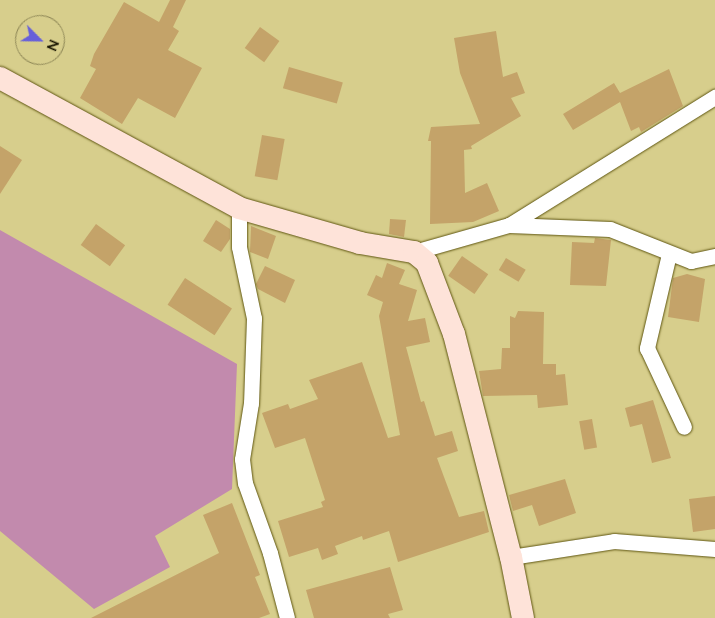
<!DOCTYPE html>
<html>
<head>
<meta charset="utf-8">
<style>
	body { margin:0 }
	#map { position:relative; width:715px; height:618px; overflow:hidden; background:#d7ce8c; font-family:Lato,sans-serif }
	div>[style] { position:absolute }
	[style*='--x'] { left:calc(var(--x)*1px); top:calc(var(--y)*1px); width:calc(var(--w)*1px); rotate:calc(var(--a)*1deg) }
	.green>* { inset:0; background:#c28aad }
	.building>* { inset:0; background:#c4a369; transform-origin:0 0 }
	.roads { filter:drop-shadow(0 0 1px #5f5611) drop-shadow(0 0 1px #5f5611) }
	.street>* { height:15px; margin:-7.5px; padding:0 7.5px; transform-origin:7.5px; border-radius:7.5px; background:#fff }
	.secondary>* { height:22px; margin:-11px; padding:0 11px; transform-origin:11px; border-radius:11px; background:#fee3d9 }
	span { translate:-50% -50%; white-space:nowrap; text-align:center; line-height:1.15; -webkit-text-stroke:5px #d7ce8c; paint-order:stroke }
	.north { position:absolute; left:15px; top:15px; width:50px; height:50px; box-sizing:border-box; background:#d7ce8c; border:1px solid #8b8454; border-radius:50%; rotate:113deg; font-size:14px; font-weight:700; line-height:20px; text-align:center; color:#181400 }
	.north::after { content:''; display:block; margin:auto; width:18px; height:22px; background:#6760d9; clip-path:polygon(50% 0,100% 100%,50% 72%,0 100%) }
</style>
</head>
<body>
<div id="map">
	<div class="green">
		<i style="clip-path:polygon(0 230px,237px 364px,232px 489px,155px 536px,170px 567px,94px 609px,0 531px)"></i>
	</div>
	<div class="building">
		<i style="clip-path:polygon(170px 0,186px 0,173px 27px,179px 31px,168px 50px,202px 68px,175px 118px,138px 98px,122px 124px,80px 98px,96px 69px,90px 66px,94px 54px,124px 2px,159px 22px)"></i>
		<i style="left:260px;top:27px;width:24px;height:26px;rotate:36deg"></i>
		<i style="clip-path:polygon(496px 31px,503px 77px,517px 72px,525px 93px,511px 98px,521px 116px,471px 146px,472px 149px,464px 150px,465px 193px,487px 183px,499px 211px,473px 222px,430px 224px,431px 141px,428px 141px,431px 127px,480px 124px,460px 73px,454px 38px)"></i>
		<i style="left:289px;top:67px;width:56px;height:22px;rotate:16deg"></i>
		<i style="clip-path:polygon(669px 69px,683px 106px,641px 132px,639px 127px,631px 131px,620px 102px,573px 130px,563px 114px,614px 83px,620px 93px)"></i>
		<i style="left:262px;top:135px;width:23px;height:42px;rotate:10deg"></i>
		<i style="clip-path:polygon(0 146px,22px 160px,0 194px)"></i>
		<i style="clip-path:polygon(390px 219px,406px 220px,404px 237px,389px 234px)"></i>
		<i style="clip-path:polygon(216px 220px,230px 229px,230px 239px,221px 252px,203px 241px)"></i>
		<i style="left:96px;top:224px;width:36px;height:26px;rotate:36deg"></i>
		<i style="clip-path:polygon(251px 226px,276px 236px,268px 259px,250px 252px)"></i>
		<i style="clip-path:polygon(595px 238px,611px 240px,606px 286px,570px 285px,572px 242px,594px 243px)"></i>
		<i style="left:462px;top:256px;width:32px;height:24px;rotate:35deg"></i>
		<i style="left:506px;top:258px;width:23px;height:14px;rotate:31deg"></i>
		<i style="clip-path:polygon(387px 263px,405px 270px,399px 284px,417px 290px,408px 321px,425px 318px,430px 342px,406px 347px,421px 402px,424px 401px,435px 436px,452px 431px,458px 451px,437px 458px,444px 477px,459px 517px,484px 511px,489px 532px,398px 562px,389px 531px,363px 540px,362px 536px,335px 546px,338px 554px,322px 560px,318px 548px,289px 557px,278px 521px,323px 507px,321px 502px,325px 500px,305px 438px,275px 448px,262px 413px,288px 404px,290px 409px,318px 399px,309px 380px,362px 362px,388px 438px,400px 435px,379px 316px,383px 302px,367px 295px,376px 275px,382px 278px)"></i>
		<i style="clip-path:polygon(265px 266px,295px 280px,285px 303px,258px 289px,256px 284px)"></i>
		<i style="clip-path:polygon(687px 274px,705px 279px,699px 322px,668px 317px,673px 278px)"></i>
		<i style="left:185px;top:278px;width:56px;height:32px;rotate:33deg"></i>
		<i style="clip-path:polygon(518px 311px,544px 312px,543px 364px,556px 364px,556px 375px,565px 374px,568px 405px,538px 408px,537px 395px,483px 396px,479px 371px,501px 369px,502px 348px,510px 348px,510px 316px,515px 318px)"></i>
		<i style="clip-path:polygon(653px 400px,671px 458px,652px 463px,642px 424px,630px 427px,625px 408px)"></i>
		<i style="left:592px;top:419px;width:29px;height:13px;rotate:80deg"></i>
		<i style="clip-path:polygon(565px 479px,576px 513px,539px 526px,532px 505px,513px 511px,509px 495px)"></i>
		<i style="clip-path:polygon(715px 496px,715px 529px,693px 532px,689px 499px)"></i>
		<i style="clip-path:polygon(232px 503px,260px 575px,255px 577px,270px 614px,259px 618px,91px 618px,219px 553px,203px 515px)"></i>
		<i style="clip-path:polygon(390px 567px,403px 610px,388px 614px,390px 618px,314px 618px,306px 590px)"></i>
	</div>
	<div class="roads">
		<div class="street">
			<i style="--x:239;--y:208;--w:39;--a:90"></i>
			<i style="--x:239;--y:247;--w:73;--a:78.1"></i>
			<i style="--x:254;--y:318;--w:85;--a:92"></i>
			<i style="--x:251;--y:403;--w:57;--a:99.1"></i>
			<i style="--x:242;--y:459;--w:24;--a:83"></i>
			<i style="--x:245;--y:483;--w:74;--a:70.3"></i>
			<i style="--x:270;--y:553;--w:67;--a:75.3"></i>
			<i style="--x:509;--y:225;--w:101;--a:2.3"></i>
			<i style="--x:610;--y:229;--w:87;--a:21.6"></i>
			<i style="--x:691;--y:261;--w:25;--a:-12"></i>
			<i style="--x:414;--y:252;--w:99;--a:-15.9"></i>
			<i style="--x:509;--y:225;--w:243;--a:-31.9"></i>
			<i style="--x:669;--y:254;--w:97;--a:103.2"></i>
			<i style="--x:647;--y:348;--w:87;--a:64.9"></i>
			<i style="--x:511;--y:557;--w:104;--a:-8.8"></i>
			<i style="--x:614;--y:541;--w:101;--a:4.5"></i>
		</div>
		<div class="secondary">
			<i style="--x:0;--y:78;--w:272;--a:28.5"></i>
			<i style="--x:239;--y:208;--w:126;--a:16.1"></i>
			<i style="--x:360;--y:243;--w:55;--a:9.5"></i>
			<i style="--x:414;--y:252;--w:17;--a:40"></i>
			<i style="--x:427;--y:263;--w:76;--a:69.2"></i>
			<i style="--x:454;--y:334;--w:230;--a:75.7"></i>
			<i style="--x:511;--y:557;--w:62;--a:78.9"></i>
		</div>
	</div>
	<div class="north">N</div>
</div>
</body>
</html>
